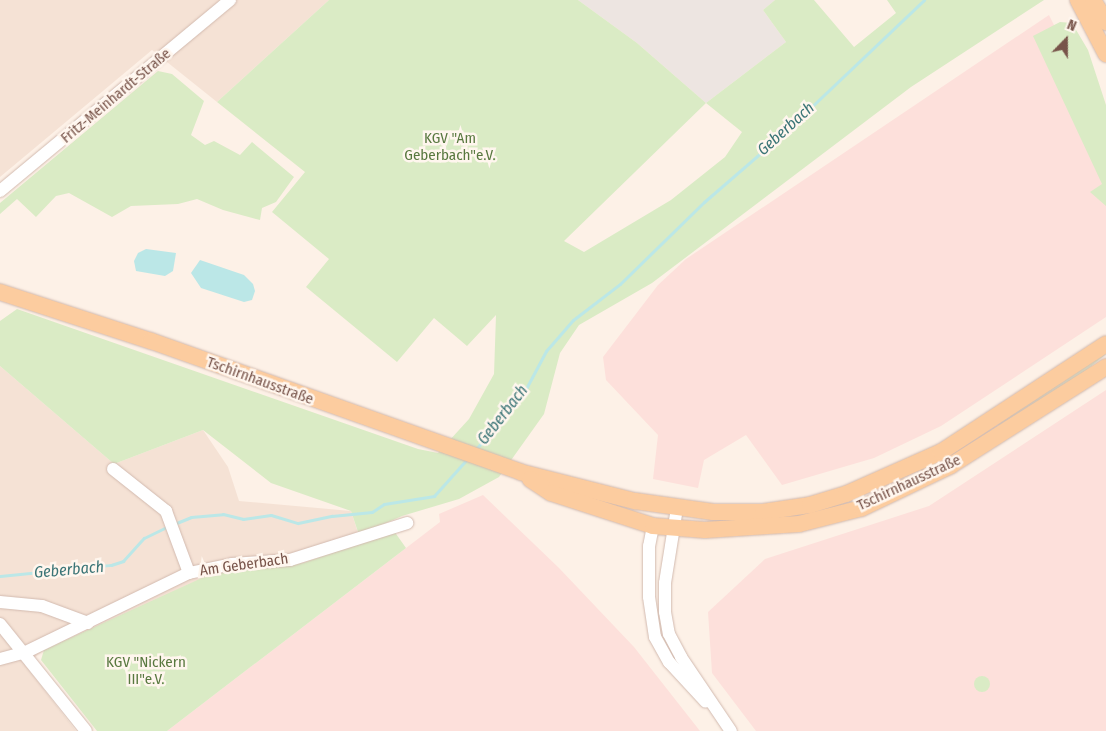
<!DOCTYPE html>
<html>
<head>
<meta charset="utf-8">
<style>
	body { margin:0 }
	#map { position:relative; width:1106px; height:731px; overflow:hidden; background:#fdf1e7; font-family:"Fira Sans Condensed",sans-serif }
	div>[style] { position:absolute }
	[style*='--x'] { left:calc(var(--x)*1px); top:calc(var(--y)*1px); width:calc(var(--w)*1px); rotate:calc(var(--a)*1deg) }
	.residential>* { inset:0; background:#f5e2d5 }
	.commercial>* { inset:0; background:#fde0db }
	.industrial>* { inset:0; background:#ede5e1 }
	.green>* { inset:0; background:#daebc5 }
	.round { border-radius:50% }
	.water>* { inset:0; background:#bbe7e7 }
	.stream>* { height:3px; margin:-1.5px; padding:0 1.5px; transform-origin:1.5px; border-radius:1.5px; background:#bbe7e7 }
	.roads { filter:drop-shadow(0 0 1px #d2baaf) drop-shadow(0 0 1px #d2baaf) }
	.minor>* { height:12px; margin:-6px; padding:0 6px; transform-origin:6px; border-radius:6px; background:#fff }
	.major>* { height:16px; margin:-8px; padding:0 8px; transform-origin:8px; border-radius:8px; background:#fccc9f }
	span { translate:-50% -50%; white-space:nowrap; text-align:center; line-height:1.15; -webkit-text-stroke:5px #fff6ee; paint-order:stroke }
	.street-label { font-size:15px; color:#78544a }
	.park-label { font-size:15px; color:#58783f }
	.water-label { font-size:16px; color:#3a7476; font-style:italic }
	.north { position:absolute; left:1041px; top:15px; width:50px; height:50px; -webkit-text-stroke:4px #fff6ee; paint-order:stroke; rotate:22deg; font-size:14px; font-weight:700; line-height:20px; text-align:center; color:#78544a }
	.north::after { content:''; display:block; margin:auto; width:18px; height:22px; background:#78544a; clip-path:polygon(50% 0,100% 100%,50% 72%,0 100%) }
</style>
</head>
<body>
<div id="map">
	<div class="residential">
		<i style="clip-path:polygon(0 0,329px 0,217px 102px,152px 50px,0 177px)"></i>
		<i style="clip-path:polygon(0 366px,114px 464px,203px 430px,228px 467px,239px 501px,351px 511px,361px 542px,303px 563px,245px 568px,44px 650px,25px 665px,76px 731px,0 731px)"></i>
	</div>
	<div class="commercial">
		<i style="clip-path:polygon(1049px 15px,1106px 130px,1106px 317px,941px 426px,874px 458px,782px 485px,746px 435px,704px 460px,698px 488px,653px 479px,658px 435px,606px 380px,603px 357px,658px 285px,686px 259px)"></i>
		<i style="clip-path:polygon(1106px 390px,1106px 731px,756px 731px,712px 673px,708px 612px,765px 559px,929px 506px)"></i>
		<i style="clip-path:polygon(483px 495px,559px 568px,634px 647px,700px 731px,167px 731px,440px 522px,439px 514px)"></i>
	</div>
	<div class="industrial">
		<i style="clip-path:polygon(578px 0,775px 0,763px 10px,786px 42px,706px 103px,637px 43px)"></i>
	</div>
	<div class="green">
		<i style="clip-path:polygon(evenodd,329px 0,578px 0,637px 43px,706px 103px,786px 42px,763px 10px,775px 0,814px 0,854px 47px,896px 13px,887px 0,1044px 0,911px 87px,652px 283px,579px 325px,560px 353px,544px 414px,499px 477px,459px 499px,402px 516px,359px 535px,351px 511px,271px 483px,203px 430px,114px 464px,0 366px,0 321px,17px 309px,418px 449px,438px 453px,469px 419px,494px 374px,496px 315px,467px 346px,434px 318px,397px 362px,306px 287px,329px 259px,272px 212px,305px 172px,217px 102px,329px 0,706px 103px,742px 132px,725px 157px,671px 200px,584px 252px,564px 241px,706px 103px)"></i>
		<i style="clip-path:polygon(1060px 22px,1072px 23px,1088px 50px,1106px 105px,1106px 206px,1090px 192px,1102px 184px,1033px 36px)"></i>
		<i style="clip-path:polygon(158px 71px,172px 74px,204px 101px,191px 135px,205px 145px,214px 141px,240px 155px,252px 142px,294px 177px,276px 202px,262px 208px,260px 220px,223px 210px,197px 199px,178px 204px,131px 206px,112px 217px,69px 193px,56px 196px,36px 217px,17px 199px,0 214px,0 203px)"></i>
		<i style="clip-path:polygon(1106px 350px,1106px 354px,1071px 383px,1001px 428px,996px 421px)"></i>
		<i style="clip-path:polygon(394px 531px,406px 548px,167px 731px,97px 731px,41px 660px,44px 650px,204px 577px,245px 568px,303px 563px)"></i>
		<i class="round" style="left:974px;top:676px;width:16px;height:16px"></i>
	</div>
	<div class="water">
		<i style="clip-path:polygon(146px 249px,176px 253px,173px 271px,165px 276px,136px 271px,134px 261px,138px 253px)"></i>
		<i style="clip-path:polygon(200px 260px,244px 275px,253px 284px,255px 291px,252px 300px,244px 302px,201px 288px,191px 273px)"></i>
	</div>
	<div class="stream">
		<i style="--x:475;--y:450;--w:69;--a:-48.5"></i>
		<i style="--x:521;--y:398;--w:53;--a:-62"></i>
		<i style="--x:546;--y:351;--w:41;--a:-48.9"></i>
		<i style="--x:573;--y:320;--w:59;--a:-37.5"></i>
		<i style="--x:620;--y:284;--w:117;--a:-44.3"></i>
		<i style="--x:704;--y:202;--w:110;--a:-40.9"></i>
		<i style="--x:787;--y:130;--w:189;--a:-43.5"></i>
		<i style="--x:174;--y:524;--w:18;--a:-22"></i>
		<i style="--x:191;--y:517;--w:32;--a:-5"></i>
		<i style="--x:223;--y:514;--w:21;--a:14"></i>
		<i style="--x:243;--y:519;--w:28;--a:-8"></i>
		<i style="--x:271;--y:515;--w:28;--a:17"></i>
		<i style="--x:298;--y:523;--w:35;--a:-12"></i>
		<i style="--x:332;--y:516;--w:40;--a:-5.7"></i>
		<i style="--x:372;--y:512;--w:14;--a:-34"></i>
		<i style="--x:384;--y:504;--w:51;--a:-9.1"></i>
		<i style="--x:434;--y:496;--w:51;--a:-48.2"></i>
		<i style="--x:0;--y:576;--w:112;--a:-5.7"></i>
		<i style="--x:111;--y:565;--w:13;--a:-18"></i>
		<i style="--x:123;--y:561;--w:31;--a:-48"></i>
		<i style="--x:144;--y:538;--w:28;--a:-26"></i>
	</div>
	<div class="roads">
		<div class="minor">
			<i style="--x:0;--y:191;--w:299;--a:-39.7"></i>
			<i style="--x:113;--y:469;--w:68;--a:38.4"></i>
			<i style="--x:166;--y:511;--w:66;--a:69.6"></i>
			<i style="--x:677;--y:508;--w:76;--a:99.1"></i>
			<i style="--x:665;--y:583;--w:29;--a:90"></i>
			<i style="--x:665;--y:612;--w:22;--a:80"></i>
			<i style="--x:669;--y:634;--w:26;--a:62"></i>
			<i style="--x:681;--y:657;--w:89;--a:56"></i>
			<i style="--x:653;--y:526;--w:20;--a:101"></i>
			<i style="--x:649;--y:546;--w:51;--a:90"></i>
			<i style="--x:649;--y:597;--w:40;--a:81.5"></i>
			<i style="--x:655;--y:637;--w:29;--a:61"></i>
			<i style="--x:669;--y:662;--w:54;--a:47.2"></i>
			<i style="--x:0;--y:602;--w:42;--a:5.4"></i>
			<i style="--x:42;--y:606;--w:49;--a:20.3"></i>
			<i style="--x:0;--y:624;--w:137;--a:51.2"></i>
			<i style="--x:0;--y:659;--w:27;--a:-15"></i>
			<i style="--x:26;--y:652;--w:181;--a:-25.9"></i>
			<i style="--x:189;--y:573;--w:44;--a:-11.8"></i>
			<i style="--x:232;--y:564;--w:58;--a:-3.9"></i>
			<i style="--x:290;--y:560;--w:123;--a:-17.5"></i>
		</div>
		<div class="major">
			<i style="--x:1078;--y:0;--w:61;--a:62.6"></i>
			<i style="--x:1093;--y:0;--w:26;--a:59"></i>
			<i style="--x:0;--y:292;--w:159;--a:18"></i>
			<i style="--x:151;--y:341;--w:392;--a:19.5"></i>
			<i style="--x:520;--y:472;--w:119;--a:14.2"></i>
			<i style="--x:635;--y:501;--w:79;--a:8"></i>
			<i style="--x:713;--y:512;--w:50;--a:0"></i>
			<i style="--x:763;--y:512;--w:48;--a:-8.5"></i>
			<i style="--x:810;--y:505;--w:38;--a:-17"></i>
			<i style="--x:846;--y:494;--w:104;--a:-23.9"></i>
			<i style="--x:941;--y:452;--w:197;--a:-33.2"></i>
			<i style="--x:530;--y:479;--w:25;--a:34"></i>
			<i style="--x:551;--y:493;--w:107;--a:17.9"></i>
			<i style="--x:653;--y:526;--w:52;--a:4.4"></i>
			<i style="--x:705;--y:530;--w:94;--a:-3.7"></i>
			<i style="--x:799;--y:524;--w:65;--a:-14.3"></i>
			<i style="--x:862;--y:508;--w:98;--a:-25.5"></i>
			<i style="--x:950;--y:466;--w:185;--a:-32.4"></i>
		</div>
	</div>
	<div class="street-label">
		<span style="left:116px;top:96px;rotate:-40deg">Fritz-Meinhardt-Straße</span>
		<span style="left:260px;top:381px;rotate:20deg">Tschirnhausstraße</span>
		<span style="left:909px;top:483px;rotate:-25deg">Tschirnhausstraße</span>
		<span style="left:244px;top:565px;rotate:-8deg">Am Geberbach</span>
	</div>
	<div class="park-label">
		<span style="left:450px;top:147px">KGV "Am<br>Geberbach"e.V.</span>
		<span style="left:146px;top:671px">KGV "Nickern<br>III"e.V.</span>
	</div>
	<div class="water-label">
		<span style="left:786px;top:129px;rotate:-42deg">Geberbach</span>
		<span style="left:503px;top:415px;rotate:-52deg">Geberbach</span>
		<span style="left:69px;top:570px;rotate:-5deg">Geberbach</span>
	</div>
	<div class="north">N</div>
</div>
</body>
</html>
